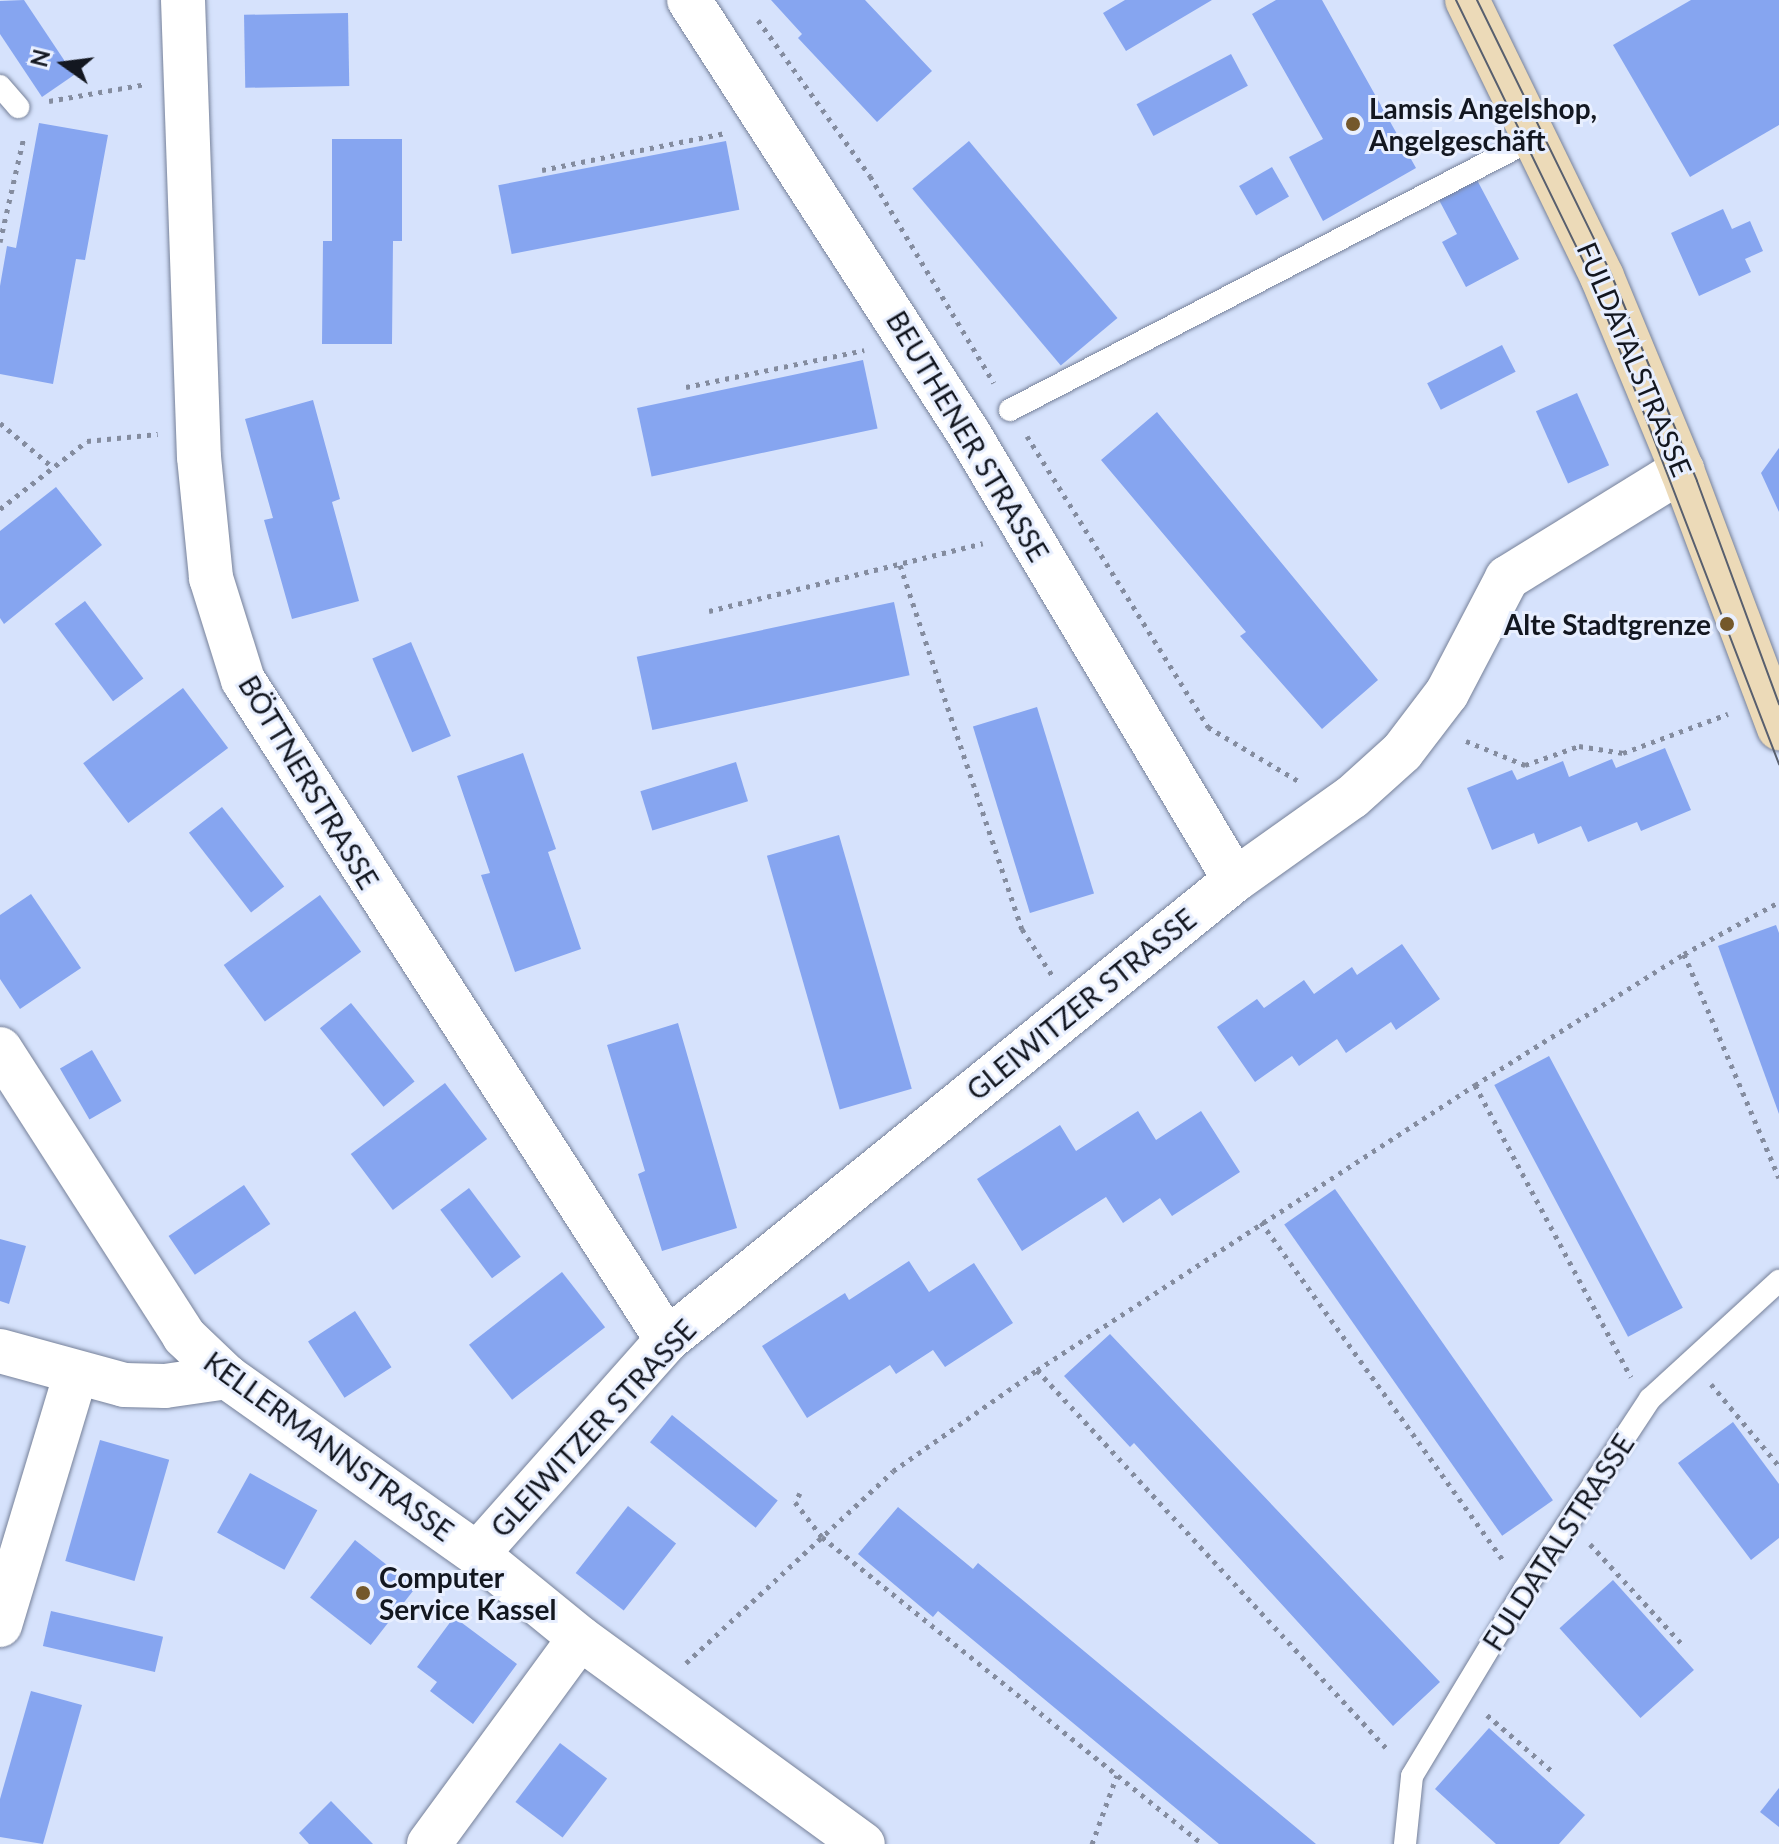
<!DOCTYPE html>
<html>
<head>
<meta charset="utf-8">
<style>
	body { margin:0 }
	#map { position:relative; width:1779px; height:1844px; overflow:hidden; background:#d6e2fc; font-family:Lato,sans-serif }
	div>[style] { position:absolute }
	[style*='--x'] { left:calc(var(--x)*1px); top:calc(var(--y)*1px); width:calc(var(--w)*1px); rotate:calc(var(--a)*1deg) }
	.building>* { inset:0; background:#86a5f0; transform-origin:0 0 }
	.path>* { height:5px; margin-top:-2.5px; transform-origin:0; background:repeating-linear-gradient(90deg,#848c9f 0 4px,transparent 0 10px) }
	.roads { filter:drop-shadow(0 0 2px #768199) drop-shadow(0 0 2px #768199) }
	.lane>* { height:22px; margin:-11px; padding:0 11px; transform-origin:11px; border-radius:11px; background:#fff }
	.street>* { height:44px; margin:-22px; padding:0 22px; transform-origin:22px; border-radius:22px; background:#fff }
	.secondary>* { height:44px; margin:-22px; padding:0 22px; transform-origin:22px; border-radius:22px; background:#ecdab8 }
	.tram>* { height:2px; margin:-1px; padding:0 1px; transform-origin:1px; border-radius:1px; background:#585f6e }
	.dots>* { width:22px; height:22px; translate:-50% -50%; box-sizing:border-box; border:4px solid #e8efff; border-radius:50% }
	span { translate:-50% -50%; white-space:nowrap; text-align:center; line-height:1.15; -webkit-text-stroke:6px #e8efff; paint-order:stroke }
	.poi-label { font-size:28px; color:#131720; font-weight:700 }
	.left { translate:0 -50%; text-align:left }
	.right { translate:-100% -50%; text-align:right }
	.street-label { font-size:28px; color:#131720 }
	.north { position:absolute; left:24px; top:24px; width:80px; height:80px; -webkit-text-stroke:6px #e8efff; paint-order:stroke; rotate:284deg; font-size:22px; font-weight:700; line-height:32px; text-align:center; color:#131720 }
	.north::after { content:''; display:block; margin:auto; width:28px; height:36px; background:#131720; clip-path:polygon(50% 0,100% 100%,50% 72%,0 100%) }
</style>
</head>
<body>
<div id="map">
	<div class="building">
		<i style="clip-path:polygon(24px 0,74px 75px,42px 97px,0 34px,0 1px)"></i>
		<i style="clip-path:polygon(771px 0,865px 0,932px 71px,877px 122px,798px 38px,802px 34px)"></i>
		<i style="clip-path:polygon(1125px 0,1212px 0,1126px 51px,1103px 13px)"></i>
		<i style="clip-path:polygon(1276px 0,1322px 0,1416px 168px,1323px 221px,1289px 157px,1323px 139px,1252px 14px)"></i>
		<i style="clip-path:polygon(1691px 0,1779px 0,1779px 125px,1690px 177px,1613px 45px)"></i>
		<i style="left:348px;top:13px;width:73px;height:104px;rotate:89deg"></i>
		<i style="left:1231px;top:54px;width:36px;height:107px;rotate:62deg"></i>
		<i style="clip-path:polygon(39px 123px,108px 135px,85px 260px,76px 259px,53px 384px,0 374px,0 286px,7px 246px,16px 248px)"></i>
		<i style="clip-path:polygon(332px 139px,402px 139px,402px 241px,393px 241px,392px 344px,322px 344px,323px 241px,332px 241px)"></i>
		<i style="left:726px;top:141px;width:70px;height:232px;rotate:79deg"></i>
		<i style="left:969px;top:141px;width:231px;height:74px;rotate:50deg"></i>
		<i style="left:1272px;top:167px;width:34px;height:38px;rotate:60deg"></i>
		<i style="clip-path:polygon(1477px 180px,1519px 259px,1466px 287px,1442px 242px,1457px 234px,1439px 200px)"></i>
		<i style="clip-path:polygon(1723px 209px,1732px 229px,1750px 221px,1763px 251px,1745px 259px,1751px 272px,1699px 296px,1671px 233px)"></i>
		<i style="left:1502px;top:345px;width:30px;height:84px;rotate:63deg"></i>
		<i style="left:863px;top:360px;width:70px;height:231px;rotate:78deg"></i>
		<i style="left:1577px;top:393px;width:79px;height:45px;rotate:66deg"></i>
		<i style="clip-path:polygon(313px 400px,340px 499px,332px 502px,359px 601px,292px 619px,264px 520px,273px 518px,245px 419px)"></i>
		<i style="clip-path:polygon(1157px 412px,1378px 680px,1322px 729px,1240px 636px,1246px 632px,1101px 460px)"></i>
		<i style="clip-path:polygon(1779px 448px,1779px 512px,1761px 473px)"></i>
		<i style="clip-path:polygon(56px 487px,102px 545px,4px 624px,0 618px,0 531px)"></i>
		<i style="left:85px;top:601px;width:97px;height:38px;rotate:53deg"></i>
		<i style="left:894px;top:602px;width:75px;height:263px;rotate:78deg"></i>
		<i style="left:411px;top:642px;width:102px;height:42px;rotate:67deg"></i>
		<i style="left:183px;top:688px;width:75px;height:125px;rotate:53deg"></i>
		<i style="left:1037px;top:707px;width:195px;height:67px;rotate:73deg"></i>
		<i style="clip-path:polygon(1665px 748px,1691px 810px,1641px 831px,1637px 822px,1588px 842px,1581px 826px,1538px 844px,1534px 833px,1492px 850px,1467px 788px,1512px 770px,1517px 780px,1563px 761px,1569px 777px,1612px 759px,1616px 768px)"></i>
		<i style="clip-path:polygon(523px 753px,556px 849px,548px 852px,581px 949px,515px 972px,481px 875px,490px 873px,457px 776px)"></i>
		<i style="left:736px;top:762px;width:41px;height:100px;rotate:73deg"></i>
		<i style="left:222px;top:807px;width:101px;height:42px;rotate:52deg"></i>
		<i style="left:839px;top:835px;width:264px;height:75px;rotate:74deg"></i>
		<i style="clip-path:polygon(31px 894px,81px 968px,20px 1009px,0 979px,0 915px)"></i>
		<i style="left:320px;top:895px;width:70px;height:119px;rotate:54deg"></i>
		<i style="clip-path:polygon(1776px 925px,1779px 933px,1779px 1114px,1718px 946px)"></i>
		<i style="clip-path:polygon(1402px 944px,1440px 999px,1396px 1030px,1391px 1022px,1346px 1053px,1337px 1039px,1299px 1066px,1292px 1056px,1255px 1082px,1217px 1027px,1257px 999px,1264px 1008px,1304px 980px,1314px 994px,1352px 967px,1357px 975px)"></i>
		<i style="left:351px;top:1003px;width:101px;height:40px;rotate:51deg"></i>
		<i style="clip-path:polygon(678px 1023px,737px 1228px,662px 1251px,638px 1174px,645px 1171px,607px 1045px)"></i>
		<i style="left:92px;top:1050px;width:59px;height:37px;rotate:60deg"></i>
		<i style="left:1549px;top:1056px;width:285px;height:62px;rotate:62deg"></i>
		<i style="left:445px;top:1083px;width:70px;height:118px;rotate:53deg"></i>
		<i style="clip-path:polygon(1138px 1111px,1156px 1140px,1201px 1111px,1240px 1172px,1172px 1216px,1160px 1198px,1123px 1223px,1106px 1197px,1022px 1251px,977px 1179px,1060px 1125px,1076px 1151px)"></i>
		<i style="left:244px;top:1185px;width:47px;height:91px;rotate:56deg"></i>
		<i style="left:469px;top:1188px;width:86px;height:36px;rotate:53deg"></i>
		<i style="left:1335px;top:1189px;width:380px;height:62px;rotate:55deg"></i>
		<i style="clip-path:polygon(0 1239px,26px 1246px,9px 1304px,0 1301px)"></i>
		<i style="clip-path:polygon(909px 1261px,929px 1292px,974px 1263px,1013px 1323px,945px 1367px,933px 1350px,896px 1374px,890px 1365px,807px 1418px,762px 1346px,845px 1293px,849px 1300px)"></i>
		<i style="left:562px;top:1272px;width:70px;height:118px;rotate:52deg"></i>
		<i style="left:355px;top:1311px;width:67px;height:56px;rotate:57deg"></i>
		<i style="clip-path:polygon(1110px 1334px,1440px 1682px,1393px 1726px,1134px 1443px,1130px 1447px,1064px 1376px)"></i>
		<i style="left:672px;top:1415px;width:136px;height:35px;rotate:39deg"></i>
		<i style="clip-path:polygon(1733px 1422px,1779px 1484px,1779px 1538px,1751px 1560px,1678px 1463px)"></i>
		<i style="left:100px;top:1440px;width:72px;height:126px;rotate:16deg"></i>
		<i style="left:250px;top:1473px;width:77px;height:68px;rotate:29deg"></i>
		<i style="left:628px;top:1506px;width:61px;height:85px;rotate:38deg"></i>
		<i style="clip-path:polygon(898px 1507px,973px 1569px,978px 1563px,1316px 1844px,1219px 1844px,938px 1611px,933px 1617px,858px 1554px)"></i>
		<i style="left:355px;top:1540px;width:77px;height:73px;rotate:38deg"></i>
		<i style="left:1613px;top:1580px;width:121px;height:72px;rotate:48deg"></i>
		<i style="left:51px;top:1611px;width:115px;height:36px;rotate:13deg"></i>
		<i style="clip-path:polygon(454px 1617px,517px 1664px,473px 1724px,430px 1691px,437px 1682px,417px 1667px)"></i>
		<i style="clip-path:polygon(31px 1691px,82px 1705px,43px 1844px,0 1837px,0 1799px)"></i>
		<i style="clip-path:polygon(1489px 1728px,1585px 1815px,1559px 1844px,1496px 1844px,1435px 1789px)"></i>
		<i style="left:560px;top:1743px;width:59px;height:74px;rotate:37deg"></i>
		<i style="clip-path:polygon(1779px 1788px,1779px 1827px,1760px 1812px)"></i>
		<i style="clip-path:polygon(331px 1801px,373px 1844px,309px 1844px,299px 1833px)"></i>
	</div>
	<div class="path">
		<i style="--x:758;--y:20;--w:192;--a:54.3"></i>
		<i style="--x:870;--y:176;--w:241;--a:59.1"></i>
		<i style="--x:49;--y:101;--w:98;--a:-9.9"></i>
		<i style="--x:542;--y:170;--w:187;--a:-11.4"></i>
		<i style="--x:0;--y:242;--w:109;--a:-77.2"></i>
		<i style="--x:686;--y:387;--w:182;--a:-11.7"></i>
		<i style="--x:0;--y:423;--w:65;--a:40"></i>
		<i style="--x:1027;--y:436;--w:343;--a:58.1"></i>
		<i style="--x:1208;--y:727;--w:107;--a:30.9"></i>
		<i style="--x:0;--y:509;--w:110;--a:-38"></i>
		<i style="--x:87;--y:441;--w:71;--a:-5.6"></i>
		<i style="--x:900;--y:565;--w:384;--a:71.5"></i>
		<i style="--x:1022;--y:929;--w:55;--a:56.9"></i>
		<i style="--x:709;--y:611;--w:282;--a:-13.9"></i>
		<i style="--x:1466;--y:741;--w:64;--a:22.1"></i>
		<i style="--x:1525;--y:765;--w:57;--a:-19.4"></i>
		<i style="--x:1579;--y:746;--w:45;--a:9"></i>
		<i style="--x:1623;--y:753;--w:112;--a:-20.4"></i>
		<i style="--x:1684;--y:954;--w:243;--a:67"></i>
		<i style="--x:1475;--y:1085;--w:331;--a:61.9"></i>
		<i style="--x:1261;--y:1222;--w:419;--a:54.4"></i>
		<i style="--x:1037;--y:1370;--w:519;--a:47.27"></i>
		<i style="--x:1711;--y:1384;--w:107;--a:50.3"></i>
		<i style="--x:800;--y:1493;--w:10;--a:119"></i>
		<i style="--x:795;--y:1502;--w:44;--a:52.4"></i>
		<i style="--x:822;--y:1537;--w:489;--a:38.9"></i>
		<i style="--x:1590;--y:1544;--w:136;--a:47.4"></i>
		<i style="--x:686;--y:1663;--w:282;--a:-42.8"></i>
		<i style="--x:893;--y:1471;--w:176;--a:-35"></i>
		<i style="--x:1037;--y:1370;--w:523;--a:-33.05"></i>
		<i style="--x:1475;--y:1085;--w:247;--a:-32.1"></i>
		<i style="--x:1684;--y:954;--w:108;--a:-28.7"></i>
		<i style="--x:1487;--y:1715;--w:87;--a:40.8"></i>
		<i style="--x:1092;--y:1844;--w:73;--a:-70.1"></i>
	</div>
	<div class="roads">
		<div class="lane">
			<i style="--x:0;--y:86;--w:28;--a:49"></i>
			<i style="--x:1010;--y:410;--w:594;--a:-27.39"></i>
			<i style="--x:1405;--y:1844;--w:68;--a:-84.1"></i>
			<i style="--x:1412;--y:1776;--w:217;--a:-58.9"></i>
			<i style="--x:1524;--y:1590;--w:229;--a:-56.6"></i>
			<i style="--x:1650;--y:1399;--w:175;--a:-42.5"></i>
		</div>
		<div class="street">
			<i style="--x:183;--y:0;--w:457;--a:88"></i>
			<i style="--x:199;--y:457;--w:122;--a:84.3"></i>
			<i style="--x:211;--y:578;--w:107;--a:72.6"></i>
			<i style="--x:243;--y:680;--w:784;--a:57.28"></i>
			<i style="--x:689;--y:0;--w:516;--a:57.17"></i>
			<i style="--x:969;--y:434;--w:519;--a:59.19"></i>
			<i style="--x:0;--y:1049;--w:341;--a:57.3"></i>
			<i style="--x:184;--y:1336;--w:59;--a:43.6"></i>
			<i style="--x:227;--y:1377;--w:306;--a:35.3"></i>
			<i style="--x:477;--y:1554;--w:133;--a:39.2"></i>
			<i style="--x:580;--y:1638;--w:350;--a:36.1"></i>
			<i style="--x:0;--y:1351;--w:129;--a:15.3"></i>
			<i style="--x:124;--y:1385;--w:41;--a:1.4"></i>
			<i style="--x:165;--y:1386;--w:63;--a:-8.3"></i>
			<i style="--x:477;--y:1554;--w:286;--a:-48.4"></i>
			<i style="--x:667;--y:1340;--w:731;--a:-39"></i>
			<i style="--x:1235;--y:880;--w:143;--a:-35.4"></i>
			<i style="--x:1352;--y:797;--w:67;--a:-42"></i>
			<i style="--x:1402;--y:752;--w:74;--a:-52.7"></i>
			<i style="--x:1447;--y:693;--w:130;--a:-62.4"></i>
			<i style="--x:1507;--y:578;--w:206;--a:-31.7"></i>
			<i style="--x:0;--y:1625;--w:263;--a:-73.2"></i>
			<i style="--x:429;--y:1844;--w:255;--a:-53.8"></i>
		</div>
		<div class="secondary">
			<i style="--x:1467;--y:0;--w:308;--a:64"></i>
			<i style="--x:1602;--y:277;--w:209;--a:67.5"></i>
			<i style="--x:1682;--y:470;--w:276;--a:69.4"></i>
		</div>
	</div>
	<div class="tram">
		<i style="--x:1456;--y:0;--w:313;--a:64"></i>
		<i style="--x:1593;--y:281;--w:518;--a:68.94"></i>
		<i style="--x:1477;--y:0;--w:305;--a:63.9"></i>
		<i style="--x:1611;--y:274;--w:224;--a:67.4"></i>
		<i style="--x:1697;--y:481;--w:238;--a:69.8"></i>
	</div>
	<div class="dots">
		<i style="left:1353px;top:124px;background:#74582b"></i>
		<i style="left:1727px;top:624px;background:#74582b"></i>
		<i style="left:363px;top:1593px;background:#74582b"></i>
	</div>
	<div class="poi-label">
		<span class="left" style="left:1369px;top:124px">Lamsis Angelshop,<br>Angelgeschäft</span>
		<span class="right" style="left:1711px;top:624px">Alte Stadtgrenze</span>
		<span class="left" style="left:379px;top:1593px">Computer<br>Service Kassel</span>
	</div>
	<div class="street-label">
		<span style="left:1635px;top:359px;rotate:67deg">FULDATALSTRASSE</span>
		<span style="left:968px;top:436px;rotate:59deg">BEUTHENER STRASSE</span>
		<span style="left:309px;top:782px;rotate:59deg">BÖTTNERSTRASSE</span>
		<span style="left:1081px;top:1004px;rotate:-39deg">GLEIWITZER STRASSE</span>
		<span style="left:593px;top:1428px;rotate:-47deg">GLEIWITZER STRASSE</span>
		<span style="left:329px;top:1446px;rotate:36deg">KELLERMANNSTRASSE</span>
		<span style="left:1558px;top:1542px;rotate:-57deg">FULDATALSTRASSE</span>
	</div>
	<div class="north">N</div>
</div>
</body>
</html>
